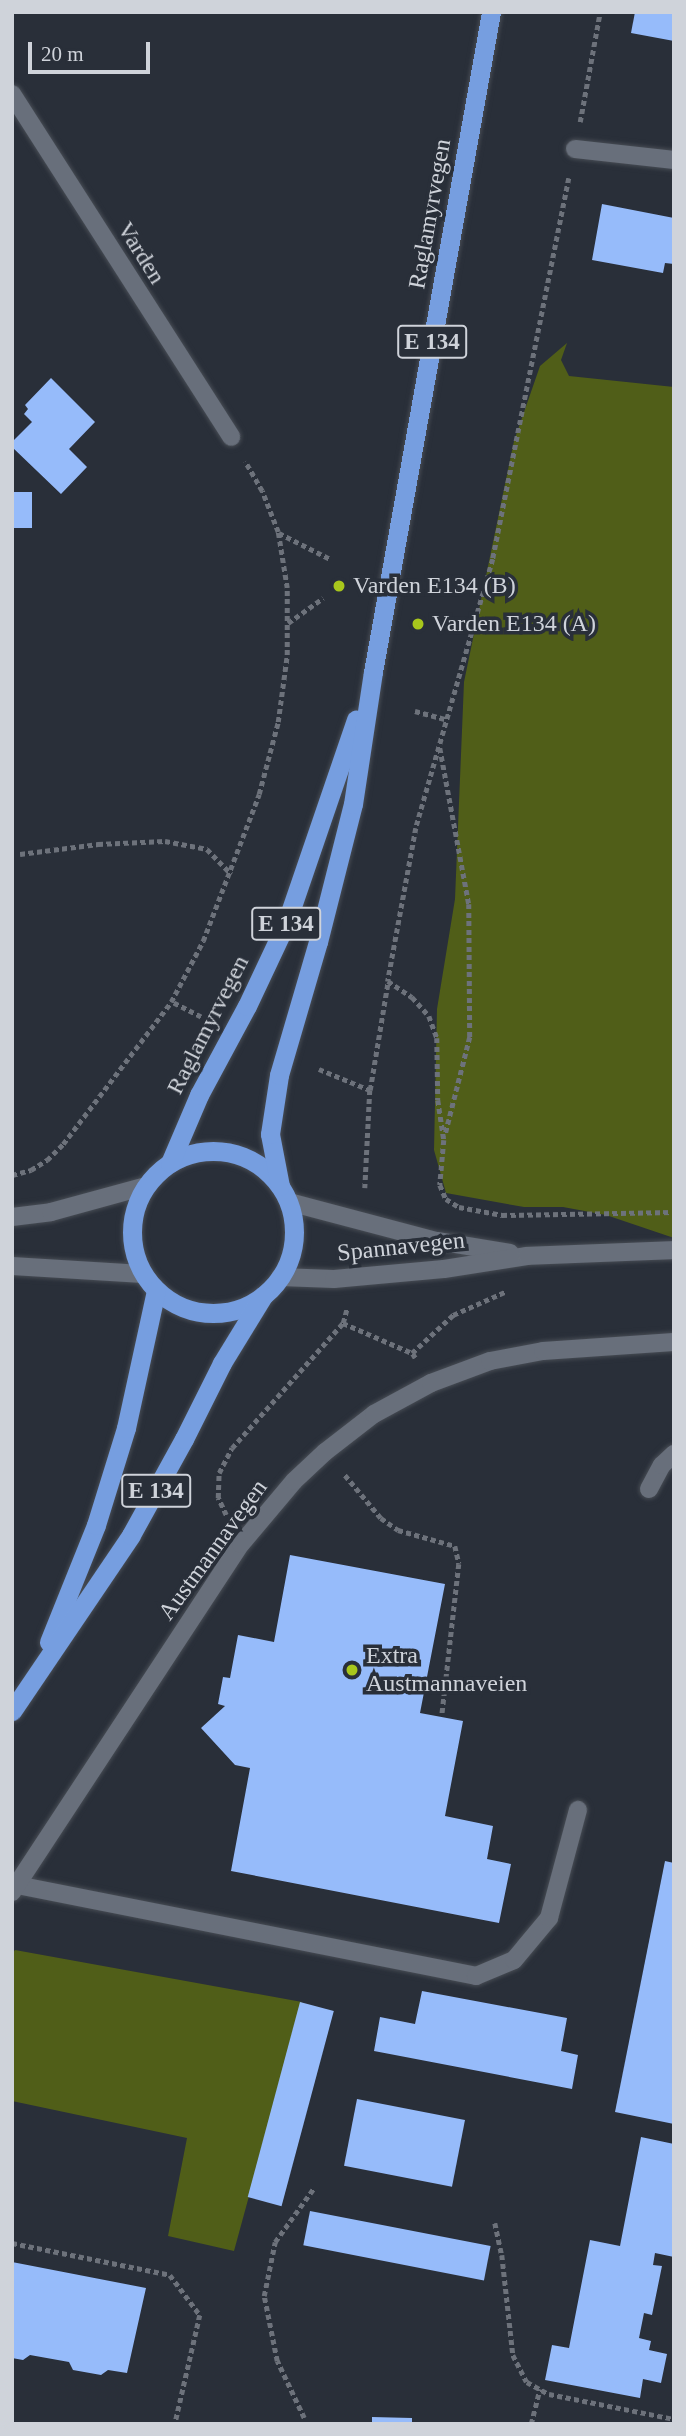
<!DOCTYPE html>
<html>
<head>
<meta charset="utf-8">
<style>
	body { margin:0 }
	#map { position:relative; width:686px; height:2436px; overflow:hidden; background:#292f39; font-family:"Times New Roman",serif }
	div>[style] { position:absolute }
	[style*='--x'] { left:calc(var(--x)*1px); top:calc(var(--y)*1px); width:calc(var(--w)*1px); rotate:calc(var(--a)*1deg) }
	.green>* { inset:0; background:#505e18 }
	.building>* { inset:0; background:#96bbfa; transform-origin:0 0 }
	.path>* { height:4.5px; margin-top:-2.25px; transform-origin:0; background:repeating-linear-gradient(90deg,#6d727b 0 5px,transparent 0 8.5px) }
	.roads { filter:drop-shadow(0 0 2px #474c54) drop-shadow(0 0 2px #474c54) }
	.service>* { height:18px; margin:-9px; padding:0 9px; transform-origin:9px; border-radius:9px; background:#686f7b }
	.minor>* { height:18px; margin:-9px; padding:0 9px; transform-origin:9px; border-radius:9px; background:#686f7b }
	.tertiary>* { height:18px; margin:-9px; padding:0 9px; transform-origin:9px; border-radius:9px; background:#686f7b }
	.secondary>* { height:18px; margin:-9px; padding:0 9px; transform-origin:9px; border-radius:9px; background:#686f7b }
	.trunk>* { height:19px; margin:-9.5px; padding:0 9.5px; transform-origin:9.5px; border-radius:9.5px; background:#769ee0 }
	.trunk>.ring { margin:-9.5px; padding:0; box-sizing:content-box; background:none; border:19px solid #769ee0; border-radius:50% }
	.dots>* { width:19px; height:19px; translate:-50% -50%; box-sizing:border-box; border:4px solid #292f39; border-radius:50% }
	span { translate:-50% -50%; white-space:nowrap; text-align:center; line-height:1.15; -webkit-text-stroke:7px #292f39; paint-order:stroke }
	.shield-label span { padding:2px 5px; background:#292f39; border:2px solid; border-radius:5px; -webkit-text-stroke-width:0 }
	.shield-label { font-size:23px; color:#cfd3da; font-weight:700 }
	.street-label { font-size:24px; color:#cfd3da }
	.poi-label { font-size:24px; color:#cfd3da }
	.left { translate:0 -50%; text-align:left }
	.frame { position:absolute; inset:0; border:14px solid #cfd3da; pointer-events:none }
	.scale { position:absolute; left:28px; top:42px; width:122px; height:32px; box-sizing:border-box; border:4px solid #cfd3da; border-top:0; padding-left:9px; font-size:21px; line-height:24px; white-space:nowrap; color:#cfd3da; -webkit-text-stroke:5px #292f39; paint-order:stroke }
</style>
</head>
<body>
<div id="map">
	<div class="green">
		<i style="clip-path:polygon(567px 343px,561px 360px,569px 376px,674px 387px,674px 1238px,606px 1215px,563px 1207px,524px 1207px,446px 1193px,434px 1150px,437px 1009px,455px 899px,464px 682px,514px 441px,540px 366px)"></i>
		<i style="clip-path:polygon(15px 1950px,302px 2002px,234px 2251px,168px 2236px,187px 2138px,12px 2101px,12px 1954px)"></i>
	</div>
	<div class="building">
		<i style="clip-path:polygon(635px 12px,674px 12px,674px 41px,631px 33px)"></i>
		<i style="clip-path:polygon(602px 204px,674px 218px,674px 264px,665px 263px,663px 273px,592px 260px)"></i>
		<i style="clip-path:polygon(51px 378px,95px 422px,69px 449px,87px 467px,61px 494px,12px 447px,12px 442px,32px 422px,24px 414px,28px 409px,25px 405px)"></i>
		<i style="left:12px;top:492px;width:20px;height:36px"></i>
		<i style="clip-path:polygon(290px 1555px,445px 1584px,420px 1713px,463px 1721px,445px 1816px,493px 1826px,487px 1859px,511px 1864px,499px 1923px,231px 1871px,250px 1768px,235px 1765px,201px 1728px,225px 1706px,218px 1704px,223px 1677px,230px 1678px,238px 1635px,274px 1642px)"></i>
		<i style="clip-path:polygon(665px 1861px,674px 1863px,674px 2124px,615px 2112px)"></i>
		<i style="clip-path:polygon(422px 1991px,567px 2018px,561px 2051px,578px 2055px,572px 2089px,374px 2051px,380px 2017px,415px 2024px)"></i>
		<i style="left:300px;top:2002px;width:35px;height:202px;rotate:15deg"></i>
		<i style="left:357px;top:2099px;width:110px;height:68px;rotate:11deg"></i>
		<i style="clip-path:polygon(641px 2137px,674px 2144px,674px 2257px,655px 2253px,653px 2265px,662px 2266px,652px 2315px,644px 2313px,639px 2338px,651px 2341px,649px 2350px,667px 2354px,661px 2383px,643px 2379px,640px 2398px,545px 2380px,552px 2345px,569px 2348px,590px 2240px,620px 2246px)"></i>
		<i style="left:310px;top:2211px;width:184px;height:35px;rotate:11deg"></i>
		<i style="clip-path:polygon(12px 2262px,146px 2288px,127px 2373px,108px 2370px,101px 2375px,73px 2370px,69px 2362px,30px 2355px,23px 2360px,12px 2358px)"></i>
		<i style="clip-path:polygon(372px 2417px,412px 2418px,412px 2424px,372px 2424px)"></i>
	</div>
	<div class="path">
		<i style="--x:580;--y:122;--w:112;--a:-79.7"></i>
		<i style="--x:569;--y:178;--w:389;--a:101.3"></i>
		<i style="--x:493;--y:559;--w:280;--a:106"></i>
		<i style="--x:416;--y:828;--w:156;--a:100.4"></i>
		<i style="--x:388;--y:981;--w:29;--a:34"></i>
		<i style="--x:412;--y:997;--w:25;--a:48"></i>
		<i style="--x:429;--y:1016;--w:23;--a:70"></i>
		<i style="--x:437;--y:1038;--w:62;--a:89.1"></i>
		<i style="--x:438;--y:1100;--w:40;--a:81.5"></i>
		<i style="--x:444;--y:1140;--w:45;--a:95.1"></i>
		<i style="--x:440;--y:1185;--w:15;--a:67"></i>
		<i style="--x:446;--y:1199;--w:15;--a:32"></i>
		<i style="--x:459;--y:1207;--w:44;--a:10.5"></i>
		<i style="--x:502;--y:1215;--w:172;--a:-1"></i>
		<i style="--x:279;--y:533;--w:57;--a:27"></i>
		<i style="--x:288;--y:623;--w:43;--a:-35.5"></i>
		<i style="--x:415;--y:711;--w:31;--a:15"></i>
		<i style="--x:440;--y:748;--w:159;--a:79.5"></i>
		<i style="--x:469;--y:904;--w:133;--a:89.6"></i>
		<i style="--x:470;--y:1037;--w:102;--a:104.2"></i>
		<i style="--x:20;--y:854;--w:79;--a:-7.3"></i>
		<i style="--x:98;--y:844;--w:67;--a:-2.6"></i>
		<i style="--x:165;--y:841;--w:43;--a:10.8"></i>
		<i style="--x:207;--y:849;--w:35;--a:46"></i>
		<i style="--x:201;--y:1017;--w:34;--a:-153"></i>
		<i style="--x:171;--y:1002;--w:69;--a:-62.3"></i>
		<i style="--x:203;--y:941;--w:157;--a:-69.1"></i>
		<i style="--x:259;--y:794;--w:74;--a:-75.2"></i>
		<i style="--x:278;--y:722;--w:68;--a:-82.3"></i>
		<i style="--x:287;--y:655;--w:67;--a:-90"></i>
		<i style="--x:287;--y:588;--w:57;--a:-99.1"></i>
		<i style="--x:278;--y:532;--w:44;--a:-111.3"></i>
		<i style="--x:262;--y:491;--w:34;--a:-120"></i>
		<i style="--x:319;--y:1069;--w:55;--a:22.4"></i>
		<i style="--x:370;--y:1090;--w:98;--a:92.9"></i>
		<i style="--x:370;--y:1090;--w:110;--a:-80.6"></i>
		<i style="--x:12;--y:1175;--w:20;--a:-15"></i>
		<i style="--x:31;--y:1170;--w:19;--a:-32"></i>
		<i style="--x:47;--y:1160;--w:23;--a:-45"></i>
		<i style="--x:63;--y:1144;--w:178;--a:-52.7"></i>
		<i style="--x:343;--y:1323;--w:75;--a:23.5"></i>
		<i style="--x:415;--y:1358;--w:6;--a:-121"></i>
		<i style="--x:412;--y:1353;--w:56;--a:-42.8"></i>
		<i style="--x:453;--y:1315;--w:59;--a:-24"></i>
		<i style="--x:345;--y:1475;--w:56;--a:50.1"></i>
		<i style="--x:381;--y:1518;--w:21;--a:35"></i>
		<i style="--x:398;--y:1530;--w:59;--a:15.7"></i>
		<i style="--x:455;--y:1546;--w:18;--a:77"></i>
		<i style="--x:459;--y:1564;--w:152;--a:96.4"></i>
		<i style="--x:226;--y:1515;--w:19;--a:-115"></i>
		<i style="--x:218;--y:1498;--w:25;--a:-88"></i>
		<i style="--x:219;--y:1473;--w:28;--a:-63"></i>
		<i style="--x:232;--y:1448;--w:167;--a:-48.4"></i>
		<i style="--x:343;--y:1323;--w:16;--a:-75"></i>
		<i style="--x:495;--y:2223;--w:33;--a:78"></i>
		<i style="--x:502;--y:2255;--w:101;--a:83.7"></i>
		<i style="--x:513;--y:2355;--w:30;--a:63"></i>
		<i style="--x:527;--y:2382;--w:25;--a:29"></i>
		<i style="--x:549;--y:2394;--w:127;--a:11.3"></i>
		<i style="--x:12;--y:2243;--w:161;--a:11.4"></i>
		<i style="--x:170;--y:2275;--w:50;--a:53.1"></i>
		<i style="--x:200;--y:2315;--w:112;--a:102.9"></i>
		<i style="--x:304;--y:2418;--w:63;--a:-115.3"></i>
		<i style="--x:277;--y:2361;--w:66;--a:-101.3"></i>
		<i style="--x:264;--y:2296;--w:55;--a:-78.5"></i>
		<i style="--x:275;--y:2242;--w:67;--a:-54.2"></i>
		<i style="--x:531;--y:2424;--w:36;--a:-76"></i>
	</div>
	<div class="roads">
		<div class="service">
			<i style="--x:649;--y:1489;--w:27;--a:-62"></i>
			<i style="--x:662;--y:1465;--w:16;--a:-43"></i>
			<i style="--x:17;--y:1885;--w:468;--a:11.2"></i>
			<i style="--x:476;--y:1976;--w:41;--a:-22.8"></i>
			<i style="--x:514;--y:1960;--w:55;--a:-50.2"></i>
			<i style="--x:549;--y:1918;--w:112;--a:-75"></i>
		</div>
		<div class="minor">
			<i style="--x:12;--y:94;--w:407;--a:57.4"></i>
			<i style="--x:575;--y:149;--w:100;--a:6.3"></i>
		</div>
		<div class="tertiary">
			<i style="--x:12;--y:1892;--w:417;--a:-56.7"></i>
			<i style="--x:241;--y:1544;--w:82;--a:-49.9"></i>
			<i style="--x:294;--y:1481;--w:42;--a:-43.1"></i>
			<i style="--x:325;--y:1452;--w:62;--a:-37.8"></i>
			<i style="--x:374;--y:1414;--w:65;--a:-28.5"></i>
			<i style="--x:431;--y:1383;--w:63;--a:-20.4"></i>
			<i style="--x:490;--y:1361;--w:54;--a:-10.7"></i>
			<i style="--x:543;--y:1351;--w:131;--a:-3.9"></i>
		</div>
		<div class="secondary">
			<i style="--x:289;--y:1202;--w:153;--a:14.8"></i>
			<i style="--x:437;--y:1241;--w:74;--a:9.3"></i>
			<i style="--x:12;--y:1217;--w:39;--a:-7"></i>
			<i style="--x:51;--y:1212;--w:98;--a:-15.3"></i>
			<i style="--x:12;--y:1266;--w:131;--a:3.5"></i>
			<i style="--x:280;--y:1277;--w:54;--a:2.1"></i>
			<i style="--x:334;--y:1279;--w:110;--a:-5.2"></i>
			<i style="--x:444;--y:1269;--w:84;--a:-8.9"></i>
			<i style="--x:527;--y:1256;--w:147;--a:-2.3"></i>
		</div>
		<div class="trunk">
			<i class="ring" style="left:132px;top:1151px;width:143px;height:143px"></i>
			<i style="--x:170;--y:1163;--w:74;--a:-66.9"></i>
			<i style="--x:199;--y:1095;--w:101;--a:-61.7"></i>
			<i style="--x:247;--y:1006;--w:94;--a:-64.8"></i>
			<i style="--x:287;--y:921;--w:213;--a:-71.1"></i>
			<i style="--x:280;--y:1186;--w:53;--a:-100.9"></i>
			<i style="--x:270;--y:1134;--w:60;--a:-81.3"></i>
			<i style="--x:279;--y:1075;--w:139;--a:-73.7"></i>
			<i style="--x:318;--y:942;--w:142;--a:-75.8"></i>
			<i style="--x:353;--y:804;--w:134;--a:-81.4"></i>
			<i style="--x:373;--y:672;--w:670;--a:-79.86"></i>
			<i style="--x:49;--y:1642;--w:126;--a:-68.1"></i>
			<i style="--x:96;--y:1525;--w:102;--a:-72.8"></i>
			<i style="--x:126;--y:1428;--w:141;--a:-77.7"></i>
			<i style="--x:12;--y:1711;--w:212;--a:-55.9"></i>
			<i style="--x:131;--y:1535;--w:110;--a:-61.1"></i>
			<i style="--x:184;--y:1439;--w:85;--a:-63.4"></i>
			<i style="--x:222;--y:1363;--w:79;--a:-58.5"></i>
		</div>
	</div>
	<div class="dots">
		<i style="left:339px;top:586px;background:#a8c71c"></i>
		<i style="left:418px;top:624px;background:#a8c71c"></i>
		<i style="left:352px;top:1670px;background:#a8c71c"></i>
	</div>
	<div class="shield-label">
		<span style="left:432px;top:342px">E 134</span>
		<span style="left:286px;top:924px">E 134</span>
		<span style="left:156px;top:1491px">E 134</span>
	</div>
	<div class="street-label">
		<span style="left:430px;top:214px;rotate:-80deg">Raglamyrvegen</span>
		<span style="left:141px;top:253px;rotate:58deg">Varden</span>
		<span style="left:208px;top:1025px;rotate:-63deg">Raglamyrvegen</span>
		<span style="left:401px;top:1247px;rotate:-6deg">Spannavegen</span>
		<span style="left:213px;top:1550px;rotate:-54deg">Austmannavegen</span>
	</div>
	<div class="poi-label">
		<span class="left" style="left:353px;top:586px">Varden E134 (B)</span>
		<span class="left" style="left:432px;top:624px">Varden E134 (A)</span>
		<span class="left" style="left:366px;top:1670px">Extra<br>Austmannaveien</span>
	</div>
	<div class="frame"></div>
	<div class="scale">20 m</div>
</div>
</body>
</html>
